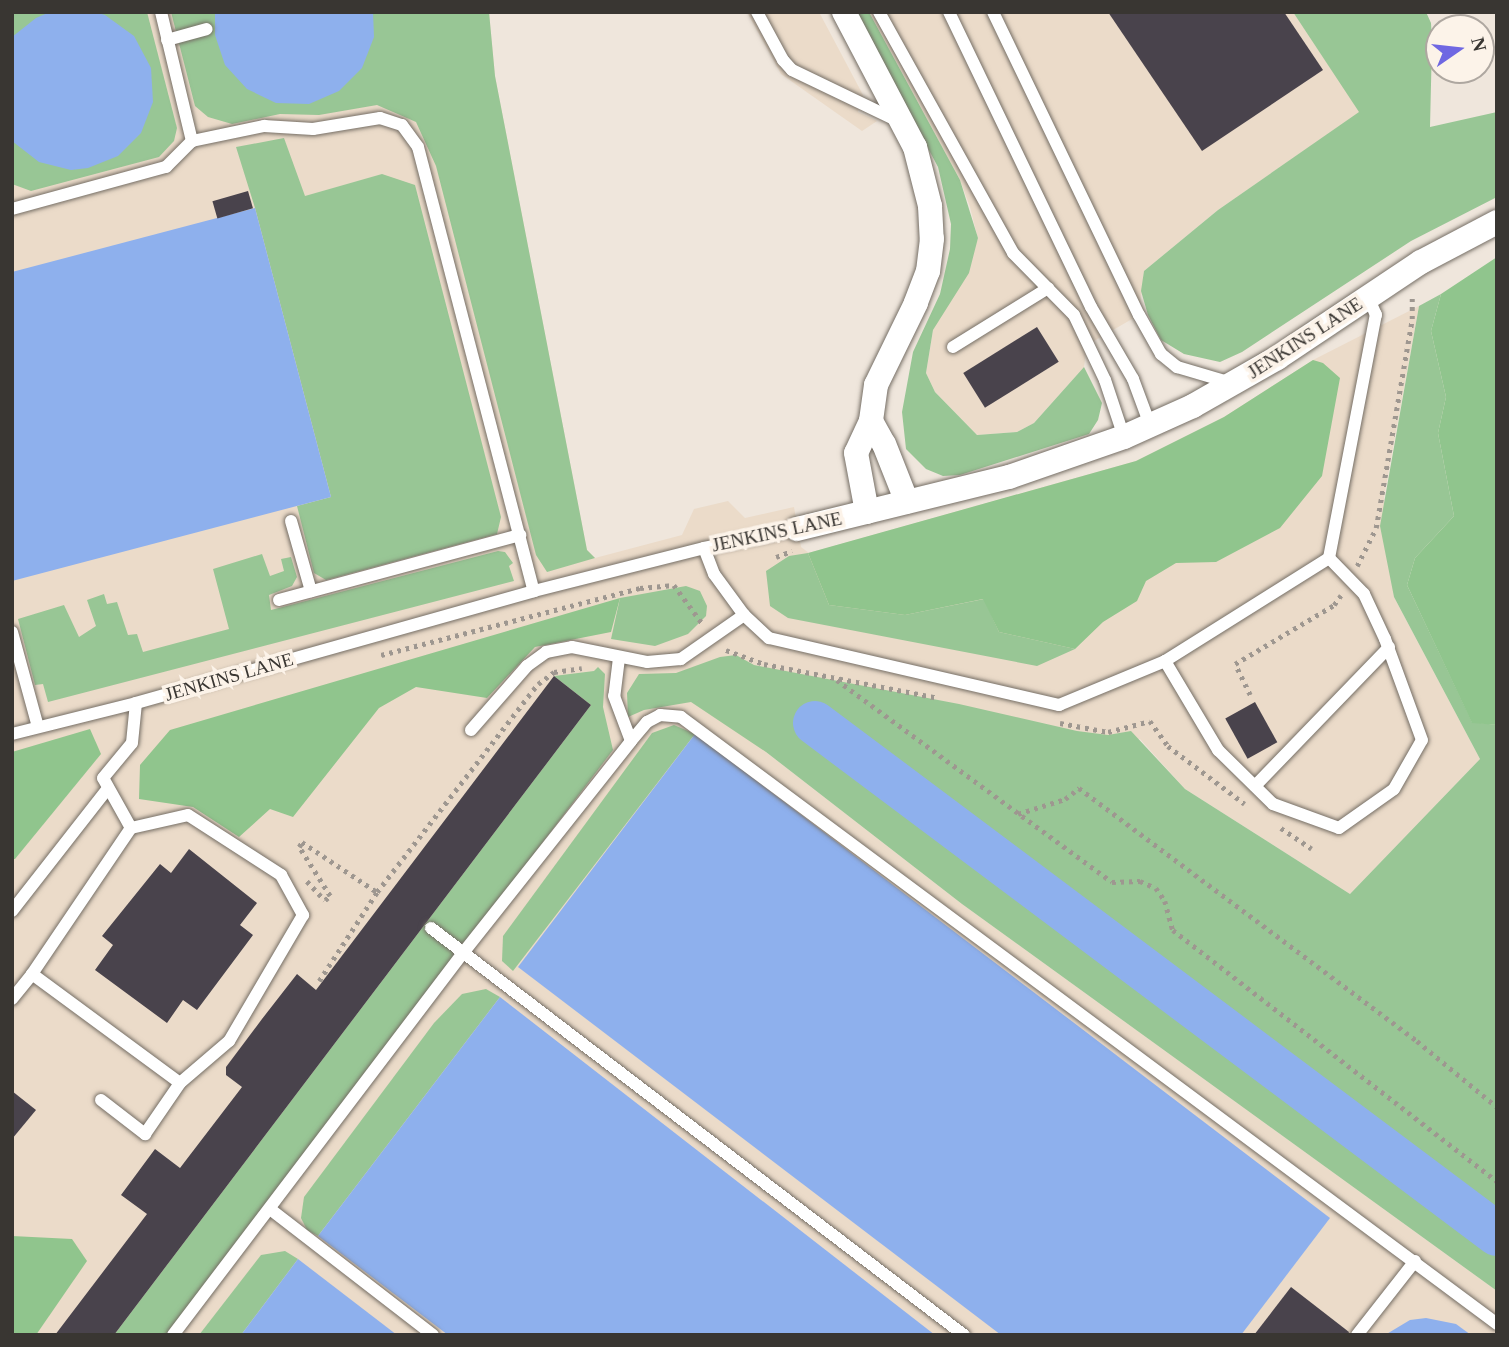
<!DOCTYPE html>
<html>
<head>
<meta charset="utf-8">
<style>
	body { margin:0 }
	#map { position:relative; width:1509px; height:1347px; overflow:hidden; background:#efe6dc; font-family:Georgia,serif }
	div>[style] { position:absolute }
	[style*='--x'] { left:calc(var(--x)*1px); top:calc(var(--y)*1px); width:calc(var(--w)*1px); rotate:calc(var(--a)*1deg) }
	.industrial>* { inset:0; background:#ebdbc9 }
	.green>* { inset:0; background:#98c695 }
	.forest>* { inset:0; background:#90c58d }
	.water>* { inset:0; background:#8eb0ed }
	.river>* { height:44px; margin:-22px; padding:0 22px; transform-origin:22px; border-radius:22px; background:#8eb0ed }
	.building>* { inset:0; background:#49434c; transform-origin:0 0 }
	.path>* { height:4.5px; margin-top:-2.25px; transform-origin:0; background:repeating-linear-gradient(90deg,#9e9790 0 3.5px,transparent 0 8.5px) }
	.roads { filter:drop-shadow(0 0 2px #756e65) drop-shadow(0 0 2px #756e65) }
	.lane>* { height:12px; margin:-6px; padding:0 6px; transform-origin:6px; border-radius:6px; background:#fff }
	.street>* { height:24px; margin:-12px; padding:0 12px; transform-origin:12px; border-radius:12px; background:#fff }
	span { translate:-50% -50%; white-space:nowrap; text-align:center; line-height:1.15; -webkit-text-stroke:7px #fcf3e9; paint-order:stroke }
	.street-label { font-size:19px; color:#393632 }
	.frame { position:absolute; inset:0; border:14px solid #393632; pointer-events:none }
	.north { position:absolute; left:1425px; top:14px; width:70px; height:70px; box-sizing:border-box; background:#fcf3e9; border:2px solid #aea7a0; border-radius:50%; rotate:76deg; font-size:19px; font-weight:700; line-height:28px; text-align:center; color:#393632 }
	.north::after { content:''; display:block; margin:auto; width:24px; height:32px; background:#6f67e2; clip-path:polygon(50% 0,100% 100%,50% 72%,0 100%) }
</style>
</head>
<body>
<div id="map">
	<div class="industrial">
		<i style="clip-path:polygon(12px 12px,489px 12px,495px 76px,587px 550px,595px 558px,682px 535px,694px 509px,728px 501px,745px 518px,794px 507px,801px 547px,809px 553px,1136px 461px,1224px 417px,1313px 360px,1419px 306px,1384px 497px,1394px 597px,1480px 759px,1350px 894px,1185px 789px,1140px 739px,766px 752px,962px 904px,1497px 1291px,1497px 1335px,12px 1335px)"></i>
		<i style="clip-path:polygon(747px 12px,819px 12px,863px 95px,858px 112px,877px 121px,862px 131px,781px 74px)"></i>
		<i style="clip-path:polygon(869px 12px,1293px 12px,1360px 112px,1218px 210px,1144px 271px,1139px 315px,1087px 345px,1084px 367px,1034px 423px,1017px 432px,977px 435px,935px 392px,926px 373px,933px 330px,978px 239px,970px 207px,960px 180px)"></i>
	</div>
	<div class="green">
		<i style="clip-path:polygon(12px 12px,147px 12px,177px 128px,174px 141px,159px 157px,31px 191px,12px 184px)"></i>
		<i style="clip-path:polygon(171px 12px,489px 12px,495px 76px,587px 550px,595px 558px,547px 572px,536px 555px,436px 166px,416px 122px,377px 105px,319px 115px,280px 114px,232px 124px,208px 117px,195px 106px)"></i>
		<i style="clip-path:polygon(855px 12px,869px 12px,960px 180px,978px 238px,969px 273px,933px 330px,926px 373px,935px 392px,977px 435px,1017px 432px,1034px 423px,1084px 367px,1102px 403px,1098px 420px,1089px 434px,960px 475px,943px 476px,926px 469px,906px 449px,902px 412px,913px 352px,940px 294px,950px 249px,951px 224px,938px 167px)"></i>
		<i style="clip-path:polygon(1293px 12px,1426px 12px,1431px 23px,1432px 42px,1430px 127px,1497px 112px,1497px 197px,1411px 241px,1242px 352px,1220px 362px,1184px 354px,1161px 340px,1148px 315px,1141px 291px,1144px 271px,1218px 210px,1359px 112px)"></i>
		<i style="clip-path:polygon(284px 138px,305px 196px,382px 174px,415px 185px,501px 517px,497px 534px,326px 580px,314px 573px,297px 506px,331px 497px,255px 208px,236px 147px)"></i>
		<i style="clip-path:polygon(1441px 294px,1431px 331px,1446px 397px,1438px 433px,1454px 516px,1415px 558px,1407px 585px,1472px 722px,1497px 725px,1497px 1291px,962px 904px,766px 752px,691px 702px,644px 710px,628px 717px,627px 693px,639px 674px,676px 673px,720px 657px,736px 655px,754px 665px,959px 704px,1077px 731px,1108px 735px,1131px 731px,1185px 789px,1350px 894px,1480px 759px,1394px 597px,1380px 526px,1419px 306px)"></i>
		<i style="clip-path:polygon(498px 551px,505px 552px,513px 563px,509px 566px,514px 581px,48px 702px,43px 684px,35px 685px,18px 619px,64px 605px,79px 637px,96px 626px,87px 600px,104px 594px,107px 604px,117px 602px,128px 635px,137px 634px,143px 652px,229px 629px,213px 569px,262px 554px,270px 576px,284px 571px,281px 559px,291px 557px,297px 577px,292px 586px,269px 595px,271px 610px)"></i>
		<i style="clip-path:polygon(808px 553px,829px 605px,905px 615px,984px 599px,999px 632px,1075px 649px,1037px 666px,788px 618px,770px 606px,766px 571px,789px 556px)"></i>
		<i style="clip-path:polygon(686px 586px,700px 591px,707px 606px,706px 616px,688px 634px,655px 646px,611px 639px,620px 598px)"></i>
		<i style="clip-path:polygon(598px 667px,605px 674px,603px 707px,613px 750px,168px 1335px,114px 1335px,591px 705px,554px 676px,594px 671px)"></i>
		<i style="clip-path:polygon(674px 725px,695px 734px,513px 971px,502px 961px,503px 936px,652px 733px)"></i>
		<i style="clip-path:polygon(486px 989px,500px 997px,318px 1236px,307px 1230px,301px 1218px,304px 1197px,434px 1023px,462px 994px)"></i>
		<i style="clip-path:polygon(285px 1251px,298px 1259px,241px 1335px,199px 1335px,261px 1255px)"></i>
	</div>
	<div class="forest">
		<i style="clip-path:polygon(1497px 257px,1497px 725px,1472px 723px,1407px 585px,1415px 558px,1454px 516px,1438px 433px,1446px 397px,1431px 331px,1441px 294px)"></i>
		<i style="clip-path:polygon(1313px 360px,1323px 363px,1340px 378px,1322px 476px,1280px 528px,1216px 562px,1176px 563px,1146px 581px,1137px 601px,1103px 622px,1075px 649px,999px 632px,983px 599px,905px 615px,829px 605px,808px 553px,1136px 461px,1224px 417px)"></i>
		<i style="clip-path:polygon(620px 598px,611px 632px,535px 647px,487px 698px,416px 687px,379px 708px,293px 817px,270px 809px,239px 837px,193px 807px,139px 799px,140px 765px,170px 730px)"></i>
		<i style="clip-path:polygon(90px 729px,101px 754px,15px 859px,12px 859px,12px 752px)"></i>
		<i style="clip-path:polygon(12px 1236px,72px 1239px,87px 1261px,36px 1335px,12px 1335px)"></i>
	</div>
	<div class="water">
		<i style="clip-path:polygon(50px 12px,95px 12px,105px 15px,134px 36px,151px 68px,153px 102px,141px 133px,118px 156px,88px 168px,71px 170px,39px 162px,12px 141px,12px 37px,36px 18px)"></i>
		<i style="clip-path:polygon(215px 12px,373px 12px,374px 37px,362px 68px,339px 91px,309px 104px,276px 103px,247px 89px,225px 65px,215px 35px)"></i>
		<i style="clip-path:polygon(255px 208px,331px 497px,12px 581px,12px 272px)"></i>
		<i style="clip-path:polygon(695px 734px,1330px 1218px,1241px 1335px,1001px 1335px,518px 967px)"></i>
		<i style="clip-path:polygon(500px 997px,935px 1335px,448px 1335px,318px 1236px)"></i>
		<i style="clip-path:polygon(298px 1259px,397px 1335px,241px 1335px)"></i>
		<i style="clip-path:polygon(1426px 1318px,1456px 1324px,1471px 1335px,1385px 1335px,1410px 1320px)"></i>
	</div>
	<div class="river">
		<i style="--x:815;--y:723;--w:852;--a:36.84"></i>
	</div>
	<div class="building">
		<i style="clip-path:polygon(1108px 12px,1284px 12px,1323px 70px,1202px 151px)"></i>
		<i style="left:248px;top:191px;width:18px;height:37px;rotate:74deg"></i>
		<i style="left:1037px;top:327px;width:41px;height:87px;rotate:58deg"></i>
		<i style="clip-path:polygon(554px 676px,591px 705px,114px 1335px,55px 1335px,147px 1214px,121px 1195px,155px 1149px,180px 1168px,242px 1087px,226px 1075px,226px 1067px,262px 1019px,297px 974px,316px 990px)"></i>
		<i style="left:1255px;top:702px;width:46px;height:34px;rotate:61deg"></i>
		<i style="clip-path:polygon(189px 849px,257px 903px,240px 925px,253px 935px,197px 1010px,183px 1000px,167px 1023px,95px 970px,113px 945px,102px 936px,160px 864px,171px 873px)"></i>
		<i style="clip-path:polygon(12px 1091px,36px 1110px,12px 1139px)"></i>
		<i style="clip-path:polygon(1291px 1287px,1349px 1332px,1348px 1335px,1254px 1335px)"></i>
	</div>
	<div class="path">
		<i style="--x:776;--y:557;--w:17;--a:-21"></i>
		<i style="--x:1357;--y:566;--w:42;--a:-63.4"></i>
		<i style="--x:1376;--y:528;--w:212;--a:-80.2"></i>
		<i style="--x:1412;--y:319;--w:24;--a:-90"></i>
		<i style="--x:726;--y:650;--w:40;--a:20.2"></i>
		<i style="--x:764;--y:664;--w:178;--a:11"></i>
		<i style="--x:381;--y:655;--w:268;--a:-14.5"></i>
		<i style="--x:640;--y:588;--w:34;--a:-5"></i>
		<i style="--x:674;--y:585;--w:47;--a:53.6"></i>
		<i style="--x:837;--y:680;--w:341;--a:36.3"></i>
		<i style="--x:1112;--y:882;--w:28;--a:-2"></i>
		<i style="--x:1140;--y:881;--w:17;--a:24"></i>
		<i style="--x:1156;--y:888;--w:16;--a:55"></i>
		<i style="--x:1165;--y:901;--w:30;--a:75"></i>
		<i style="--x:1173;--y:930;--w:410;--a:37.8"></i>
		<i style="--x:1250;--y:695;--w:34;--a:-116"></i>
		<i style="--x:1235;--y:664;--w:115;--a:-30.8"></i>
		<i style="--x:1334;--y:605;--w:12;--a:-55"></i>
		<i style="--x:1060;--y:723;--w:49;--a:10.6"></i>
		<i style="--x:1108;--y:732;--w:43;--a:-14.7"></i>
		<i style="--x:1150;--y:721;--w:31;--a:54"></i>
		<i style="--x:1168;--y:746;--w:96;--a:37"></i>
		<i style="--x:1018;--y:814;--w:49;--a:-17.7"></i>
		<i style="--x:1065;--y:799;--w:18;--a:-38"></i>
		<i style="--x:1079;--y:788;--w:422;--a:36.8"></i>
		<i style="--x:1417;--y:1041;--w:104;--a:39.5"></i>
		<i style="--x:1281;--y:828;--w:37;--a:34"></i>
		<i style="--x:307;--y:881;--w:26;--a:47"></i>
		<i style="--x:325;--y:900;--w:6;--a:-39"></i>
		<i style="--x:330;--y:896;--w:58;--a:-122.3"></i>
		<i style="--x:299;--y:847;--w:6;--a:-59"></i>
		<i style="--x:302;--y:842;--w:90;--a:33.7"></i>
		<i style="--x:319;--y:981;--w:106;--a:-56.9"></i>
		<i style="--x:377;--y:892;--w:263;--a:-52.3"></i>
		<i style="--x:538;--y:684;--w:20;--a:-37"></i>
		<i style="--x:554;--y:672;--w:28;--a:-8"></i>
	</div>
	<div class="roads">
		<div class="lane">
			<i style="--x:161;--y:12;--w:133;--a:76.5"></i>
			<i style="--x:757;--y:12;--w:55;--a:61.6"></i>
			<i style="--x:783;--y:60;--w:13;--a:48"></i>
			<i style="--x:792;--y:70;--w:118;--a:25.7"></i>
			<i style="--x:879;--y:12;--w:276;--a:60.9"></i>
			<i style="--x:1013;--y:253;--w:87;--a:45.5"></i>
			<i style="--x:1074;--y:315;--w:72;--a:64.5"></i>
			<i style="--x:1105;--y:380;--w:60;--a:71.6"></i>
			<i style="--x:949;--y:12;--w:327;--a:64.3"></i>
			<i style="--x:1091;--y:307;--w:83;--a:59.7"></i>
			<i style="--x:1133;--y:379;--w:49;--a:69.7"></i>
			<i style="--x:993;--y:12;--w:336;--a:64.3"></i>
			<i style="--x:1139;--y:315;--w:45;--a:60.6"></i>
			<i style="--x:1161;--y:354;--w:21;--a:39"></i>
			<i style="--x:1177;--y:367;--w:56;--a:16.5"></i>
			<i style="--x:167;--y:40;--w:41;--a:-15.4"></i>
			<i style="--x:12;--y:209;--w:160;--a:-15.3"></i>
			<i style="--x:166;--y:167;--w:37;--a:-45"></i>
			<i style="--x:192;--y:141;--w:74;--a:-11.8"></i>
			<i style="--x:264;--y:126;--w:49;--a:3.5"></i>
			<i style="--x:313;--y:129;--w:68;--a:-9.3"></i>
			<i style="--x:380;--y:118;--w:23;--a:18"></i>
			<i style="--x:402;--y:125;--w:27;--a:54"></i>
			<i style="--x:418;--y:147;--w:459;--a:75.4"></i>
			<i style="--x:953;--y:347;--w:112;--a:-31.8"></i>
			<i style="--x:291;--y:521;--w:73;--a:74.1"></i>
			<i style="--x:704;--y:548;--w:28;--a:69"></i>
			<i style="--x:714;--y:574;--w:51;--a:53.8"></i>
			<i style="--x:744;--y:615;--w:34;--a:43"></i>
			<i style="--x:769;--y:638;--w:298;--a:13"></i>
			<i style="--x:1059;--y:705;--w:115;--a:-22.5"></i>
			<i style="--x:1165;--y:661;--w:194;--a:-32.1"></i>
			<i style="--x:1329;--y:558;--w:248;--a:-79.1"></i>
			<i style="--x:1376;--y:315;--w:20;--a:-114"></i>
			<i style="--x:279;--y:600;--w:250;--a:-15.1"></i>
			<i style="--x:12;--y:632;--w:98;--a:74.7"></i>
			<i style="--x:619;--y:658;--w:38;--a:97"></i>
			<i style="--x:614;--y:696;--w:48;--a:69.3"></i>
			<i style="--x:1165;--y:661;--w:104;--a:59.2"></i>
			<i style="--x:1218;--y:750;--w:77;--a:44.5"></i>
			<i style="--x:1273;--y:804;--w:70;--a:20"></i>
			<i style="--x:1339;--y:828;--w:67;--a:-35.3"></i>
			<i style="--x:1394;--y:789;--w:56;--a:-60.3"></i>
			<i style="--x:1422;--y:740;--w:108;--a:-110.1"></i>
			<i style="--x:1385;--y:639;--w:50;--a:-115"></i>
			<i style="--x:1364;--y:594;--w:50;--a:-134.2"></i>
			<i style="--x:471;--y:730;--w:85;--a:-48.8"></i>
			<i style="--x:527;--y:666;--w:24;--a:-36"></i>
			<i style="--x:546;--y:652;--w:26;--a:-11"></i>
			<i style="--x:572;--y:647;--w:76;--a:11.3"></i>
			<i style="--x:647;--y:662;--w:34;--a:-5"></i>
			<i style="--x:681;--y:659;--w:77;--a:-34.9"></i>
			<i style="--x:12;--y:734;--w:128;--a:-14"></i>
			<i style="--x:136;--y:703;--w:413;--a:-15.7"></i>
			<i style="--x:534;--y:591;--w:175;--a:-14.2"></i>
			<i style="--x:704;--y:548;--w:95;--a:-11.5"></i>
			<i style="--x:1255;--y:786;--w:193;--a:-46"></i>
			<i style="--x:131;--y:828;--w:58;--a:-12.8"></i>
			<i style="--x:188;--y:815;--w:111;--a:32.8"></i>
			<i style="--x:281;--y:875;--w:46;--a:61.2"></i>
			<i style="--x:303;--y:915;--w:146;--a:120.4"></i>
			<i style="--x:229;--y:1041;--w:65;--a:139.4"></i>
			<i style="--x:180;--y:1083;--w:184;--a:-143.6"></i>
			<i style="--x:32;--y:974;--w:176;--a:-55.9"></i>
			<i style="--x:131;--y:828;--w:57;--a:-119.2"></i>
			<i style="--x:103;--y:778;--w:45;--a:-50.4"></i>
			<i style="--x:132;--y:743;--w:40;--a:-84.3"></i>
			<i style="--x:12;--y:911;--w:156;--a:-52"></i>
			<i style="--x:431;--y:928;--w:671;--a:37.37"></i>
			<i style="--x:12;--y:999;--w:32;--a:-51"></i>
			<i style="--x:101;--y:1100;--w:56;--a:37.7"></i>
			<i style="--x:145;--y:1134;--w:62;--a:-55.5"></i>
			<i style="--x:270;--y:1209;--w:206;--a:37.7"></i>
			<i style="--x:173;--y:1335;--w:480;--a:-52.8"></i>
			<i style="--x:463;--y:953;--w:270;--a:-51.6"></i>
			<i style="--x:631;--y:741;--w:25;--a:-50"></i>
			<i style="--x:647;--y:722;--w:15;--a:-28"></i>
			<i style="--x:660;--y:715;--w:21;--a:5"></i>
			<i style="--x:681;--y:717;--w:1017;--a:36.64"></i>
			<i style="--x:1357;--y:1335;--w:94;--a:-51.9"></i>
		</div>
		<div class="street">
			<i style="--x:844;--y:12;--w:153;--a:62.3"></i>
			<i style="--x:915;--y:147;--w:61;--a:75.7"></i>
			<i style="--x:930;--y:206;--w:33;--a:87"></i>
			<i style="--x:932;--y:239;--w:32;--a:97"></i>
			<i style="--x:928;--y:271;--w:34;--a:111"></i>
			<i style="--x:916;--y:303;--w:91;--a:116"></i>
			<i style="--x:876;--y:385;--w:36;--a:98"></i>
			<i style="--x:871;--y:421;--w:35;--a:115"></i>
			<i style="--x:856;--y:453;--w:60;--a:79.4"></i>
			<i style="--x:871;--y:421;--w:26;--a:61"></i>
			<i style="--x:884;--y:444;--w:62;--a:68.4"></i>
			<i style="--x:797;--y:529;--w:218;--a:-13.8"></i>
			<i style="--x:1009;--y:477;--w:122;--a:-19.2"></i>
			<i style="--x:1124;--y:437;--w:76;--a:-24.2"></i>
			<i style="--x:1193;--y:406;--w:97;--a:-29.7"></i>
			<i style="--x:1277;--y:358;--w:173;--a:-33.7"></i>
			<i style="--x:1421;--y:262;--w:86;--a:-27.8"></i>
		</div>
	</div>
	<div class="street-label">
		<span style="left:1305px;top:338px;rotate:-33deg">JENKINS LANE</span>
		<span style="left:777px;top:532px;rotate:-12deg">JENKINS LANE</span>
		<span style="left:229px;top:677px;rotate:-16deg">JENKINS LANE</span>
	</div>
	<div class="frame"></div>
	<div class="north">N</div>
</div>
</body>
</html>
